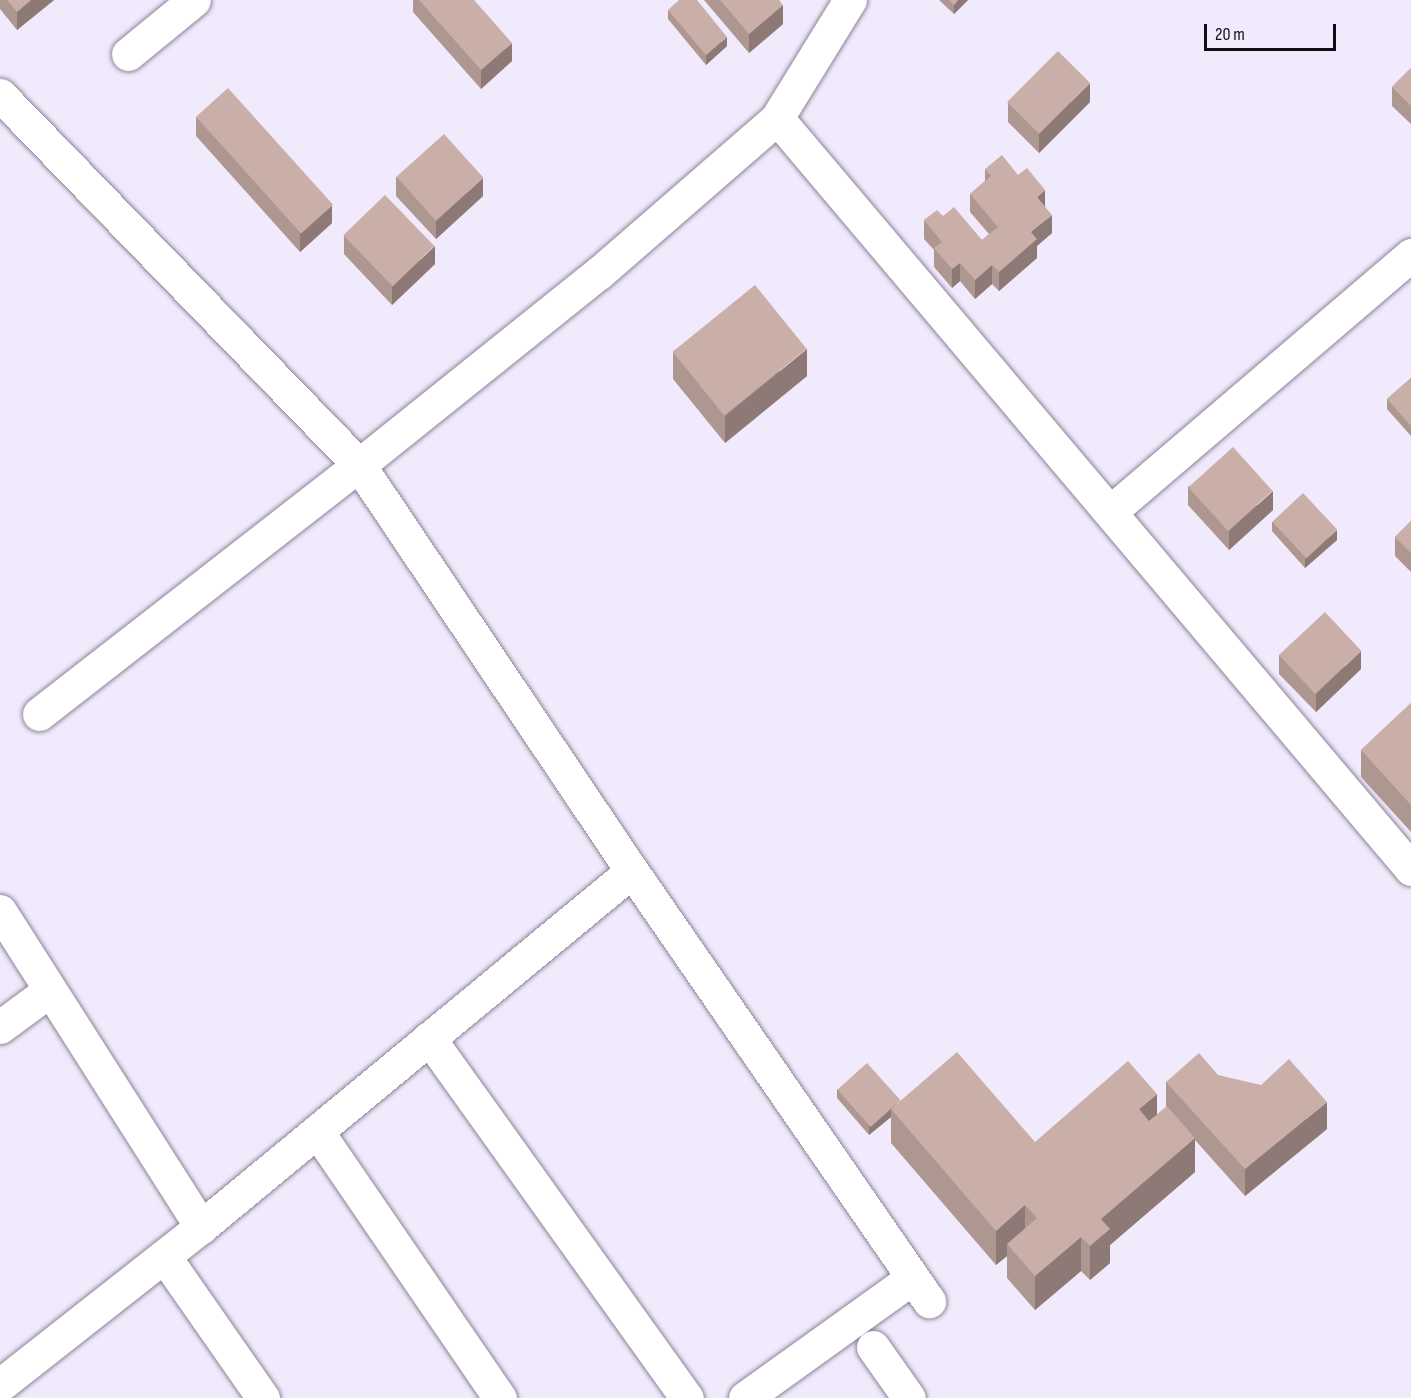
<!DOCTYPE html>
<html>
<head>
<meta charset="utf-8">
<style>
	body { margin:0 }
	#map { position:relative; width:1411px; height:1398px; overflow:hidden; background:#f1e9fc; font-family:"Sofia Sans Condensed",sans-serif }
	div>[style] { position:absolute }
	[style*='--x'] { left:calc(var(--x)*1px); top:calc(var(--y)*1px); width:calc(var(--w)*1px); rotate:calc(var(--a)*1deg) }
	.roads { filter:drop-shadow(0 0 2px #8c8398) drop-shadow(0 0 2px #8c8398) }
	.minor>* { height:33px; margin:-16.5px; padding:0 16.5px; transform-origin:16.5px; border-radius:16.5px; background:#fff }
	.wall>* { inset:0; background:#ae9691 }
	.shaded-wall>* { inset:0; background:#8d7a76 }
	.building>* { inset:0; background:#caafa9; transform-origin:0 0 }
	span { translate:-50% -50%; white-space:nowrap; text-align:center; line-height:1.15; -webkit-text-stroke:4.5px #f1e9fc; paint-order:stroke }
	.scale { position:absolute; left:1204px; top:24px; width:132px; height:27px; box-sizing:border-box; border:3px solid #100d14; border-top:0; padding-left:8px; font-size:18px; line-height:21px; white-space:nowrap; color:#100d14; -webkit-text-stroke:4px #f1e9fc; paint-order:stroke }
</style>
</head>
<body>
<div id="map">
	<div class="roads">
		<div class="minor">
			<i style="--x:128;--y:54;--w:85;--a:-39.3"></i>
			<i style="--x:0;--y:95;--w:516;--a:45.86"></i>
			<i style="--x:359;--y:465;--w:307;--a:-38.7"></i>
			<i style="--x:599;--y:273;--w:236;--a:-41"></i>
			<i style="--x:777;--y:118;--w:139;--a:-58.3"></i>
			<i style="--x:777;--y:118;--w:983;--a:49.83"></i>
			<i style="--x:1110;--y:512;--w:396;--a:-40.5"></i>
			<i style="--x:39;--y:714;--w:405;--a:-37.9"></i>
			<i style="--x:359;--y:465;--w:489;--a:56.1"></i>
			<i style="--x:632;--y:871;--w:523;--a:55.37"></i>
			<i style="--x:0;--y:911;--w:375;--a:57.5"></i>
			<i style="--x:0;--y:1027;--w:62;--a:-36.5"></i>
			<i style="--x:429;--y:1038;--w:443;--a:54.4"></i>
			<i style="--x:317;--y:1131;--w:324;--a:55.6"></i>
			<i style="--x:164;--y:1256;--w:173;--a:55.1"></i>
			<i style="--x:873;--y:1347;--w:62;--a:54.8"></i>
			<i style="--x:0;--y:1385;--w:256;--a:-38.2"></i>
			<i style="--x:201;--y:1227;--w:559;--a:-39.56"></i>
			<i style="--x:745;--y:1398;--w:206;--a:-35.7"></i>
		</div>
	</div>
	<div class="wall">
		<i style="clip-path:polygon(0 0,54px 0,17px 30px,0 9px)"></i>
		<i style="clip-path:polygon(413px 0,474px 0,512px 61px,481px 89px,413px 12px)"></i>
		<i style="clip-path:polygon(704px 0,779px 0,783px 24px,749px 53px)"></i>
		<i style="clip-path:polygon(939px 0,968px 0,954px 14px)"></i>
		<i style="clip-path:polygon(668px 10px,727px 46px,706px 65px,668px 19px)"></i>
		<i style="clip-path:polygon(1411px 68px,1411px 124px,1392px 106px,1392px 87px)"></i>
		<i style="clip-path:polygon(1090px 102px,1039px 153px,1008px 122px,1008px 103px)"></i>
		<i style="clip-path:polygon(196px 117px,332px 223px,300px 252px,196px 136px)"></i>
		<i style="clip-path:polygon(985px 169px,1045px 206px,1052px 233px,1037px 246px,1037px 258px,999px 291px,992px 284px,975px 299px,960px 281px,952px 288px,934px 267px,934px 250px,924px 239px,924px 220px,943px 216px,982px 240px,989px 234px,970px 212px,970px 194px,985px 181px)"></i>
		<i style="clip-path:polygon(396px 177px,483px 196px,436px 239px,396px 196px)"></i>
		<i style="clip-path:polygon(344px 236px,435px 264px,392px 305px,344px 254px)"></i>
		<i style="clip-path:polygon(673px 352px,807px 376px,725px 443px,673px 379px)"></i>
		<i style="clip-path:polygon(1411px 378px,1411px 436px,1387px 409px,1387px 399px)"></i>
		<i style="clip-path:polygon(1188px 486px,1273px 510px,1229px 550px,1188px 505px)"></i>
		<i style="clip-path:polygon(1411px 521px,1411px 572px,1395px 556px,1395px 537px)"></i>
		<i style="clip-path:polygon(1272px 522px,1337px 540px,1305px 568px,1272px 531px)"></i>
		<i style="clip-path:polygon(1279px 655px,1361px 669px,1316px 712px,1279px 674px)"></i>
		<i style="clip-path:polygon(1411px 703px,1411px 832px,1361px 777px,1361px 750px)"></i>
		<i style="clip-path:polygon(1218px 1075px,1327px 1129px,1245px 1196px,1195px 1140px,1195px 1172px,1110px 1245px,1110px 1263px,1090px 1280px,1081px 1271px,1035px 1310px,1007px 1278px,1007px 1256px,996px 1265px,891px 1143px,891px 1117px,869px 1135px,837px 1098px,837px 1089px,1035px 1142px,1157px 1115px,1166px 1107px,1166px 1082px)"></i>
	</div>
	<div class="shaded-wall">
		<i style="clip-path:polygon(31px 0,54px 0,17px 30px,17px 12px)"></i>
		<i style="clip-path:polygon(958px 0,968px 0,954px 14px,954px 5px)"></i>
		<i style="clip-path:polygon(783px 5px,783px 24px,749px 53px,749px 34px)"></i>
		<i style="clip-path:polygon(727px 37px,727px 46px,706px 65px,706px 55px)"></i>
		<i style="clip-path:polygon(512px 43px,512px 61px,481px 89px,481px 70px)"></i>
		<i style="clip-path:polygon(1090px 83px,1090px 102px,1039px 153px,1039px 134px)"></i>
		<i style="clip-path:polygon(483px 178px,483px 196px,436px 239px,436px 221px)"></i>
		<i style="clip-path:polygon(1045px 190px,1045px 209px,1037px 197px)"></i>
		<i style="clip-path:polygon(332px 205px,332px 223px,300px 252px,300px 233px)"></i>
		<i style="clip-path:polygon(1052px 215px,1052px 233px,1037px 246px,1037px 258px,999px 291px,999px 272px,1031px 232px)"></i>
		<i style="clip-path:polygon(435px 246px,435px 264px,392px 305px,392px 287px)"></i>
		<i style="clip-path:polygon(960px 263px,960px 281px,952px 288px,952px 269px)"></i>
		<i style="clip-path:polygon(992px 265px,992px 284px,975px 299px,975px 280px)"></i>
		<i style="clip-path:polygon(807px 349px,807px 376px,725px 443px,725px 416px)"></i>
		<i style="clip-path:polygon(1273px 491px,1273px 510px,1229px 550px,1229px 531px)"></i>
		<i style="clip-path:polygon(1337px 530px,1337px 540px,1305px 568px,1305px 559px)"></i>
		<i style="clip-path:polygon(1361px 651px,1361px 669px,1316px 712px,1316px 694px)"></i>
		<i style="clip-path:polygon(1157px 1094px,1157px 1128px,1139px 1143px,1139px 1109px)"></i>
		<i style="clip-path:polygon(900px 1100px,891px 1109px,891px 1117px,869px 1135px,869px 1126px)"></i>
		<i style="clip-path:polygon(1327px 1102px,1327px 1129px,1245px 1196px,1245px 1169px)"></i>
		<i style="clip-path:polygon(1195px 1138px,1195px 1172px,1110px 1245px,1110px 1263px,1090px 1280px,1090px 1246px,1101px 1219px)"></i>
		<i style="clip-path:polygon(1025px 1205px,1025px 1240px,1007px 1244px,1007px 1256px,996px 1265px,996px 1231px)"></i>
		<i style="clip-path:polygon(1081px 1237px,1081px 1271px,1035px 1310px,1035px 1276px)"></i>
	</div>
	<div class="building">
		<i style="clip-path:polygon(7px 0,31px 0,17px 12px)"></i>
		<i style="clip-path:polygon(419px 0,474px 0,512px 43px,481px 70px)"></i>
		<i style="clip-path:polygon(679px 0,697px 0,727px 37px,706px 55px,668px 10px)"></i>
		<i style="clip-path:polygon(720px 0,779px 0,783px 5px,749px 34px)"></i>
		<i style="clip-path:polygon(949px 0,958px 0,954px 5px)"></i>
		<i style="left:1058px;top:51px;width:45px;height:72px;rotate:45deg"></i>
		<i style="clip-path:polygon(1411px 68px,1411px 106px,1392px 87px)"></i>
		<i style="left:228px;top:88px;width:157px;height:43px;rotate:48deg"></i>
		<i style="left:444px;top:134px;width:59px;height:64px;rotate:48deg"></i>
		<i style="clip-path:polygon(1002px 155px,1018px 175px,1027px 168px,1045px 190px,1037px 197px,1052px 215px,1031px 232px,1037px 239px,999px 272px,992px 265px,975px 280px,960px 263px,952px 269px,934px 248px,942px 242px,924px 220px,937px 210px,943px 216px,954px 207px,982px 240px,998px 227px,970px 194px,991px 176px,985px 169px)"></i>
		<i style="left:385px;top:195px;width:71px;height:58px;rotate:46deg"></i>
		<i style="left:755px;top:285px;width:82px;height:106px;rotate:51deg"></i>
		<i style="clip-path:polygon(1411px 378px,1411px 426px,1387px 399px)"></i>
		<i style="left:1233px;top:447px;width:59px;height:60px;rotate:48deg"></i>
		<i style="left:1303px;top:493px;width:50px;height:42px;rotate:47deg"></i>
		<i style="clip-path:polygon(1411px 521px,1411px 553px,1395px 537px)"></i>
		<i style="left:1325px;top:612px;width:53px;height:63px;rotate:47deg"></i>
		<i style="clip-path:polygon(1411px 703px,1411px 805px,1361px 750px)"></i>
		<i style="clip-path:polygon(957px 1052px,1035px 1142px,1128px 1061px,1157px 1094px,1139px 1109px,1149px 1121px,1167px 1106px,1195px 1138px,1101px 1219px,1110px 1229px,1090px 1246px,1081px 1237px,1035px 1276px,1007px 1244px,1037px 1218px,1025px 1205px,996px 1231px,891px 1109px)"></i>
		<i style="clip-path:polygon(1199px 1053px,1218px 1075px,1261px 1085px,1289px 1059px,1327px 1102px,1245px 1169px,1166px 1082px)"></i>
		<i style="left:867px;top:1063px;width:50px;height:40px;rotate:48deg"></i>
	</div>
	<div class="scale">20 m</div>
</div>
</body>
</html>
